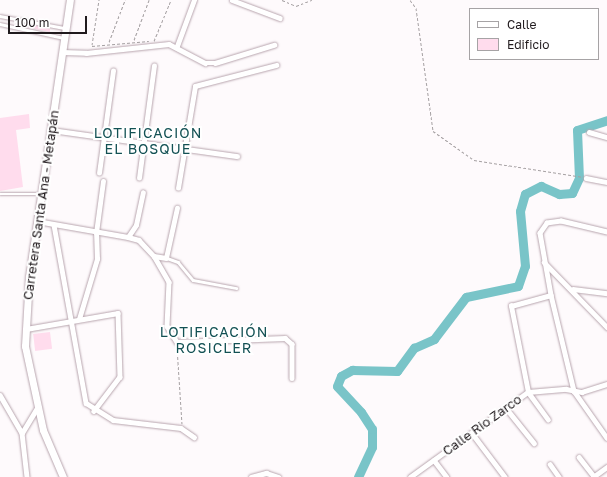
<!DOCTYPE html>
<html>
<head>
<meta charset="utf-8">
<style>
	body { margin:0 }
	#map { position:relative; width:607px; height:477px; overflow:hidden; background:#fefafc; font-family:"Golos Text",sans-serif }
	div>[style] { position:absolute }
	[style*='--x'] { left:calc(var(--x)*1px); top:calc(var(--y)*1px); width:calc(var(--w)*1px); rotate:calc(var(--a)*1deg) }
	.river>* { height:9px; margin:-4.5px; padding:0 4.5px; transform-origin:4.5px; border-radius:4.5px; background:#79c4c8 }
	.building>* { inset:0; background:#ffdced; transform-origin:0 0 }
	.path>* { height:1px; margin-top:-0.5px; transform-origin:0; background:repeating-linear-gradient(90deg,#a5a0a2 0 3px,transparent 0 5px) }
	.roads { filter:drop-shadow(0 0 1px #b8a5ae) drop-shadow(0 0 1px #b8a5ae) }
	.lane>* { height:2.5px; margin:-1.25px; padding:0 1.25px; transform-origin:1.25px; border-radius:1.25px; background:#fff }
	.street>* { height:4.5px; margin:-2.25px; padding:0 2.25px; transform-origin:2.25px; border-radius:2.25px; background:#fff }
	.primary>* { height:7px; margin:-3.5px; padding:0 3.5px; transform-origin:3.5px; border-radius:3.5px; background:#fff }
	span { translate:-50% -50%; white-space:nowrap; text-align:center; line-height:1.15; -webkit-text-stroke:4px #fff; paint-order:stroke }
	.street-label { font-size:13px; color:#201a1d }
	.neighbourhood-label { font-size:14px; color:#135154; letter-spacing:1px }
	.legend { position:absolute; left:469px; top:8px; width:130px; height:52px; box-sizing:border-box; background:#fff; border:1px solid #a6a3a5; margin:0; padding:5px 7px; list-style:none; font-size:12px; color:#201a1d }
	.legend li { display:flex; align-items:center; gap:8px; height:20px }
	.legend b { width:20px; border:1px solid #a6a3a5 }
	.scale { position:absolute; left:8px; top:16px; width:79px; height:18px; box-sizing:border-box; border:2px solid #201a1d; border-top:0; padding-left:5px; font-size:12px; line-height:14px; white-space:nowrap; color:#201a1d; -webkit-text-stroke:3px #fff; paint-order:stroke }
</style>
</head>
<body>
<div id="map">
	<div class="river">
		<i style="--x:358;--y:477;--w:33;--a:-65"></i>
		<i style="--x:372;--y:447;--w:18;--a:-90"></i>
		<i style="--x:372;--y:429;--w:20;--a:-123"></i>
		<i style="--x:361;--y:412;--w:35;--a:-133"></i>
		<i style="--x:337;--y:386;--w:11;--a:-68"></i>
		<i style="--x:341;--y:376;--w:13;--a:-29"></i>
		<i style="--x:352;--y:370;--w:45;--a:1.3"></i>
		<i style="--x:397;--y:371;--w:29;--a:-54"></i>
		<i style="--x:414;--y:348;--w:22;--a:-24"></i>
		<i style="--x:434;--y:339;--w:53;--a:-52.7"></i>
		<i style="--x:466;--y:297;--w:53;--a:-11.9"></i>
		<i style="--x:518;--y:286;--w:21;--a:-71"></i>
		<i style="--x:525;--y:266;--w:55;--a:-95.2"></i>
		<i style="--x:520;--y:211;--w:18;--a:-74"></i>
		<i style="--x:525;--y:194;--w:18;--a:-27"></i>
		<i style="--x:541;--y:186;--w:20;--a:24"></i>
		<i style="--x:559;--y:194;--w:13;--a:-4"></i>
		<i style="--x:572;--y:193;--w:17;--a:-65"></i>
		<i style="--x:579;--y:178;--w:48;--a:-92.4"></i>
		<i style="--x:577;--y:130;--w:32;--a:-18"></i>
	</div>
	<div class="building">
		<i style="clip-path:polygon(24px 24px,50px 28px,50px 32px,23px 26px)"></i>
		<i style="clip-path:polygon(29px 114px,30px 128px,16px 130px,23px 187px,0 191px,0 118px)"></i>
		<i style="left:50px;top:332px;width:17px;height:17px;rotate:83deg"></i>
	</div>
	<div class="path">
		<i style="--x:282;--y:0;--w:15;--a:23"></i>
		<i style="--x:296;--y:6;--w:17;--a:-21"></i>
		<i style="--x:410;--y:0;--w:10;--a:53"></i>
		<i style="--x:416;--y:8;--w:124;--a:82.1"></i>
		<i style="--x:433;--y:131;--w:50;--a:35.3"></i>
		<i style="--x:474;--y:160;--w:109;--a:8.9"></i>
		<i style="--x:134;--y:40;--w:43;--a:-69.4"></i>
		<i style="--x:154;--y:41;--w:44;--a:-67.5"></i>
		<i style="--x:109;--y:42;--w:45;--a:-69.1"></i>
		<i style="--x:92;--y:45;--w:46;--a:-81.2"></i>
		<i style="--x:92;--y:46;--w:57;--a:-5"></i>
		<i style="--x:177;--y:347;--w:77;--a:86.3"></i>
	</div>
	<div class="roads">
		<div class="lane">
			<i style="--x:0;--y:16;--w:65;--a:10.6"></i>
			<i style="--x:0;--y:24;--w:66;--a:12.3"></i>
			<i style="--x:0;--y:194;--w:39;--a:0"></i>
			<i style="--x:167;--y:258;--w:12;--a:20"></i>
			<i style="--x:178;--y:262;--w:23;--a:50"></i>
			<i style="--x:193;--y:280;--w:44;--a:10.5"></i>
		</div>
		<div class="street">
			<i style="--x:232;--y:0;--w:51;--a:20.6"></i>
			<i style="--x:177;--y:46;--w:49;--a:-69.7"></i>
			<i style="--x:62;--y:52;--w:24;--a:2"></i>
			<i style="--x:86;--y:53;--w:83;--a:-6.2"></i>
			<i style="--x:169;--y:44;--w:41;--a:27.8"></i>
			<i style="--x:205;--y:63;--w:10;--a:0"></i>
			<i style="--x:215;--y:63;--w:62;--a:-17"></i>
			<i style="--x:52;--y:130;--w:187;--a:8"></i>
			<i style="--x:589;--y:132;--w:19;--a:16"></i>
			<i style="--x:99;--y:173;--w:103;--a:-82.2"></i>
			<i style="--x:139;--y:178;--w:113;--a:-82.4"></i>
			<i style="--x:586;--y:178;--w:21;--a:11"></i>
			<i style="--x:178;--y:188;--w:103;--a:-80.5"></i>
			<i style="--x:195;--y:86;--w:84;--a:-14.5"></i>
			<i style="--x:37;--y:221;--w:92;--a:10"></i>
			<i style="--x:128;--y:237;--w:14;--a:-56"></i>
			<i style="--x:136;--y:225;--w:33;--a:-78"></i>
			<i style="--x:54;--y:225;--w:181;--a:79.8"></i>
			<i style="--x:86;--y:403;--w:32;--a:32"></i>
			<i style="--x:113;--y:420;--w:68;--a:6.7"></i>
			<i style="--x:181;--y:428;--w:16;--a:35"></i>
			<i style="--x:607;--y:232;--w:47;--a:-166.6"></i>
			<i style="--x:561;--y:221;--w:14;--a:172"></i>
			<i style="--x:547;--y:223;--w:12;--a:125"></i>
			<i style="--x:540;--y:233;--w:63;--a:79.9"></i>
			<i style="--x:551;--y:295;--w:99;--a:76.5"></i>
			<i style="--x:574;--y:391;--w:57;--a:54.9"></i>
			<i style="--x:128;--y:237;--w:11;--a:15"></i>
			<i style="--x:139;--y:240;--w:22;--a:47"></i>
			<i style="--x:154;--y:256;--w:12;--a:9"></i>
			<i style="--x:166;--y:258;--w:51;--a:-77.6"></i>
			<i style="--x:154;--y:256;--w:30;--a:60"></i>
			<i style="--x:169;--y:282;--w:44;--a:92.6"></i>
			<i style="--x:167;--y:326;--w:19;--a:58"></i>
			<i style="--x:177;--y:342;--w:108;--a:-2.1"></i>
			<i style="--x:285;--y:338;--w:9;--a:41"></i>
			<i style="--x:292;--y:344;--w:34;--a:90"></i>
			<i style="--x:544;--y:262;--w:91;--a:45.9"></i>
			<i style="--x:573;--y:289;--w:34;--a:7"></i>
			<i style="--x:79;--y:319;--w:63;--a:-73.3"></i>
			<i style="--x:97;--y:259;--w:26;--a:-92"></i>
			<i style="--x:96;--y:233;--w:52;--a:-82.3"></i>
			<i style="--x:26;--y:329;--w:93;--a:-9.9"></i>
			<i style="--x:118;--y:313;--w:64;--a:88.2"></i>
			<i style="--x:120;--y:377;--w:43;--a:127.4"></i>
			<i style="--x:0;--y:395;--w:44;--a:59.9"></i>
			<i style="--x:22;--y:433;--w:44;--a:83.5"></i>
			<i style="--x:506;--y:408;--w:45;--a:51.3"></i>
			<i style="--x:548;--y:420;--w:34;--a:-126"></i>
			<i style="--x:528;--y:392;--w:88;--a:-101.2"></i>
			<i style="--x:511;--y:306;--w:41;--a:-15.4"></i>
			<i style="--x:22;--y:433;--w:29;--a:-59"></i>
			<i style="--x:472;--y:433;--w:55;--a:53.1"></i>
			<i style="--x:579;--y:457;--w:24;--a:52"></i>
			<i style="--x:434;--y:460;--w:21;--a:53"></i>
			<i style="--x:550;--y:464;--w:16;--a:55"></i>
			<i style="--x:251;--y:477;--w:16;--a:-15"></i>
			<i style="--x:266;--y:473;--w:13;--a:18"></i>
			<i style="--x:410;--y:477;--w:145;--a:-35.8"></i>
			<i style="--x:528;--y:392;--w:38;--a:-5"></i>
			<i style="--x:566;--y:389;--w:16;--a:11"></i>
			<i style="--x:582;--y:392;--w:26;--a:-18"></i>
			<i style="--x:593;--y:477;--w:17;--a:-36"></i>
		</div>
		<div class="primary">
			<i style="--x:63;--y:477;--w:51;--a:-113.1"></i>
			<i style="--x:43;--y:430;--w:86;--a:-102.1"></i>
			<i style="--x:25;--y:346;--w:69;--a:-86.7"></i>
			<i style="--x:29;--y:277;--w:280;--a:-81.6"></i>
		</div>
	</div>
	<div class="street-label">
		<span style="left:41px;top:205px;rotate:-82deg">Carretera Santa Ana - Metapán</span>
		<span style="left:482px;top:425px;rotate:-36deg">Calle Rio Zarco</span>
	</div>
	<div class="neighbourhood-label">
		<span style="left:148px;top:141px">LOTIFICACIÓN<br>EL BOSQUE</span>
		<span style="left:214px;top:340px">LOTIFICACIÓN<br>ROSICLER</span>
	</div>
	<ul class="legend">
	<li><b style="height:5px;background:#fff"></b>Calle</li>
	<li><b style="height:11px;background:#ffdced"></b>Edificio</li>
	</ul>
	<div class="scale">100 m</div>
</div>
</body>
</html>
